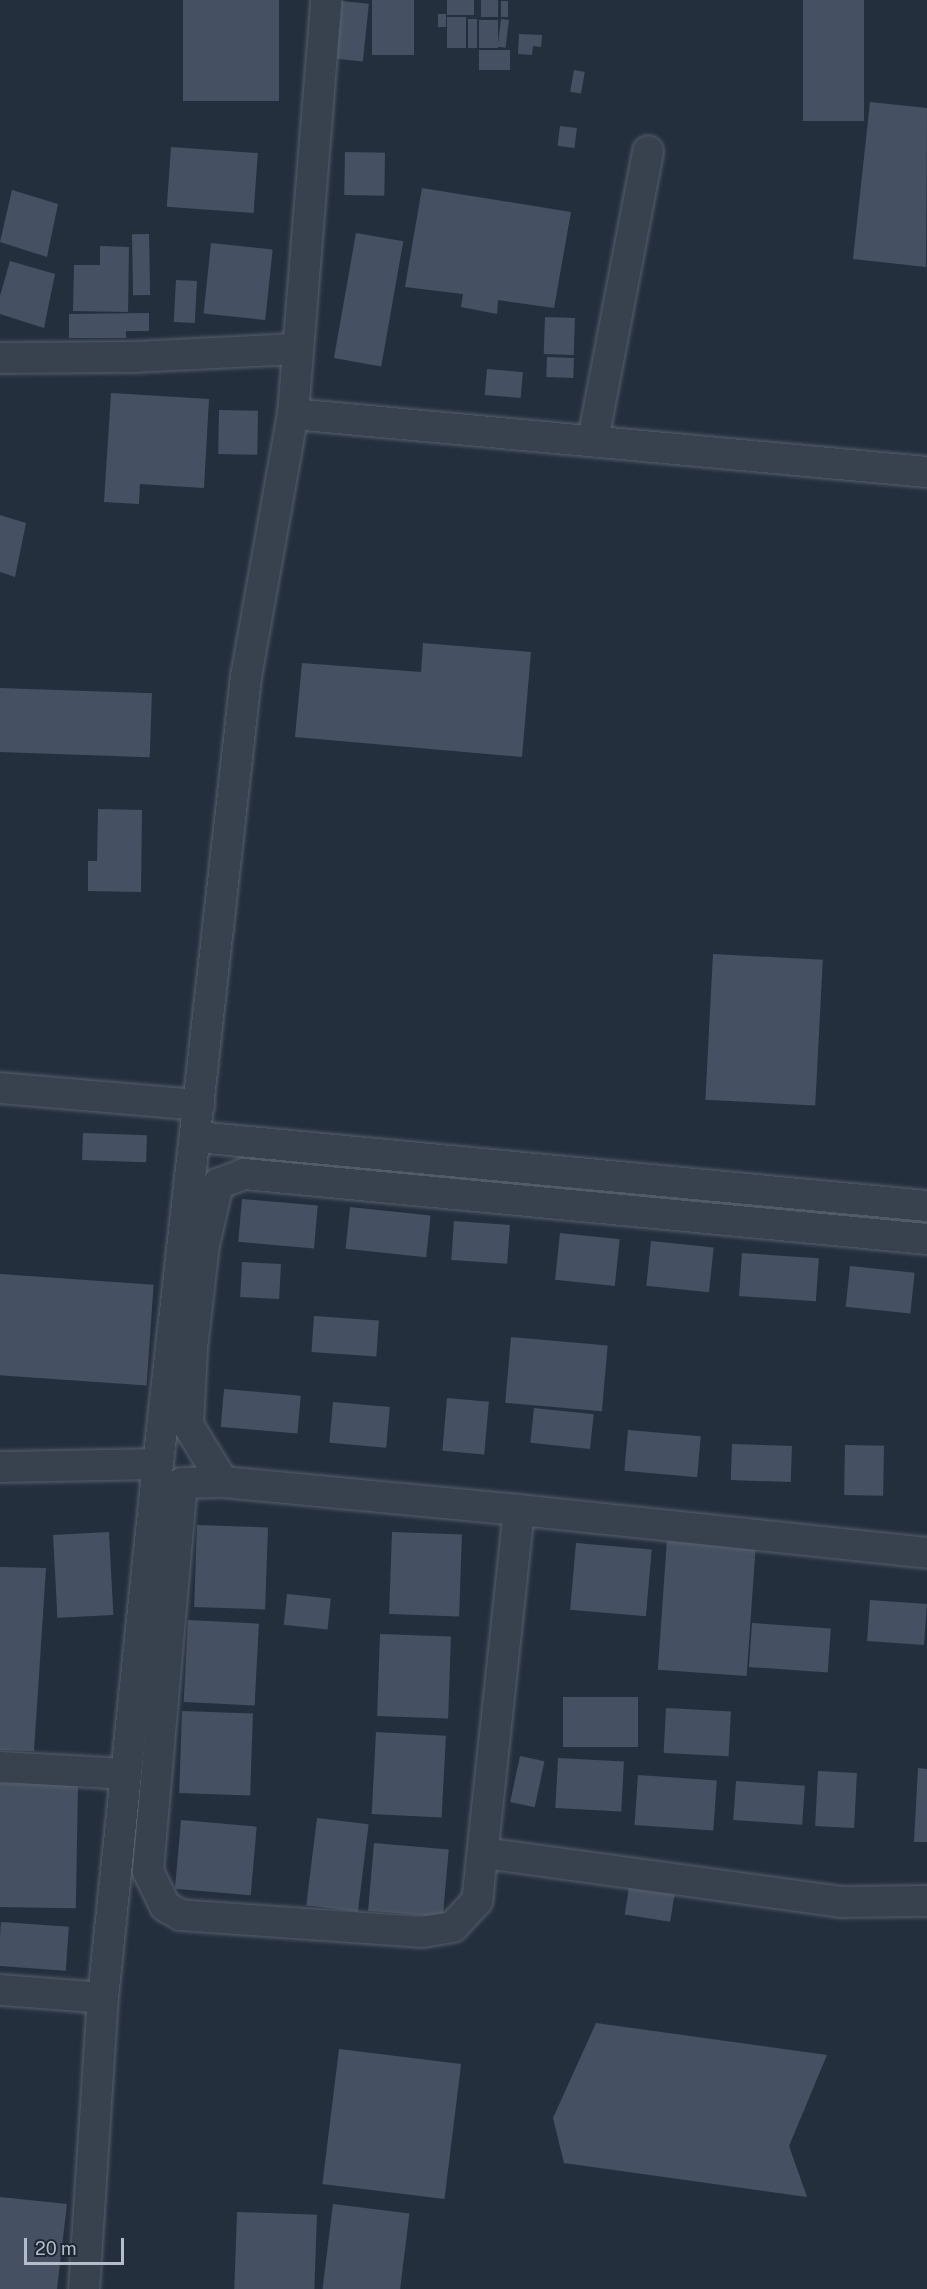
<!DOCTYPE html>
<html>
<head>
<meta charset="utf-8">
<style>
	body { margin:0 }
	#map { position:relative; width:927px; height:2289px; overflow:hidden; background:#242f3e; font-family:"Public Sans",sans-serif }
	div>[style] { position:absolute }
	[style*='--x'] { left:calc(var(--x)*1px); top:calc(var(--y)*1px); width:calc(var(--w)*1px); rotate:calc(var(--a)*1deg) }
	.building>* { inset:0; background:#455162; transform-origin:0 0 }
	.roads { filter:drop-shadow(0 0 2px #565f6c) drop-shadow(0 0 2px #565f6c) }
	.street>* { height:30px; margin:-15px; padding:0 15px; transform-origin:15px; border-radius:15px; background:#38414e }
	span { translate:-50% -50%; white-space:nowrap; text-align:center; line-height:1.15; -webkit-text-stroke:6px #1d2633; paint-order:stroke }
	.scale { position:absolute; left:24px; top:2238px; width:100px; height:27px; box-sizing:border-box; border:3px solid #b4bcc9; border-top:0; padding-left:8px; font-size:18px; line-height:21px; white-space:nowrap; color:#b4bcc9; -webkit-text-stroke:4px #1d2633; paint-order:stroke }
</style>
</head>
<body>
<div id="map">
	<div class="building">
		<i style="left:183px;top:0;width:96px;height:101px"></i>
		<i style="left:372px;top:0;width:42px;height:55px"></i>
		<i style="left:447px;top:0;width:27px;height:15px"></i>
		<i style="left:481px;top:0;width:17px;height:17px"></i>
		<i style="left:803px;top:0;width:61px;height:121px"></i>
		<i style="left:342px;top:1px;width:27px;height:58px;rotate:6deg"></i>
		<i style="left:501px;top:1px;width:7px;height:16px"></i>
		<i style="left:438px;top:14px;width:8px;height:13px"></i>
		<i style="left:447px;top:17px;width:19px;height:31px"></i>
		<i style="left:468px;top:19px;width:9px;height:29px"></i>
		<i style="left:501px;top:19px;width:8px;height:28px;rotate:7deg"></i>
		<i style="left:479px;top:20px;width:19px;height:28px"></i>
		<i style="clip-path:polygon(519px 34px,542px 35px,541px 47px,533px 46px,532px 55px,518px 54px)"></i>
		<i style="left:479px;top:50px;width:31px;height:20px"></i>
		<i style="left:574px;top:70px;width:11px;height:22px;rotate:10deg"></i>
		<i style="clip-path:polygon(870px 102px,927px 108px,926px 267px,853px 259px)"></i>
		<i style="left:560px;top:126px;width:17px;height:20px;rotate:7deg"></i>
		<i style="left:171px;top:147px;width:87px;height:60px;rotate:4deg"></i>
		<i style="left:345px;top:152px;width:40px;height:43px;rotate:1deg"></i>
		<i style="clip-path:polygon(422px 188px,571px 212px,554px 308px,498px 300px,497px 314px,461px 307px,463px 294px,405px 287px)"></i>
		<i style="clip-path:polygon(12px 190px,58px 204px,47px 257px,0 242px)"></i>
		<i style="left:356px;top:233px;width:48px;height:127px;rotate:10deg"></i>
		<i style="left:149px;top:234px;width:61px;height:17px;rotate:89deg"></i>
		<i style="left:211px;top:243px;width:62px;height:71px;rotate:6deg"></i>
		<i style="clip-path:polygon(100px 246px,129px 247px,128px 312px,73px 311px,74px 265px,100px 265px)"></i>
		<i style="clip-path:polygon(10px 261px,55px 274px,44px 328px,0 314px,0 296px)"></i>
		<i style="left:176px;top:280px;width:21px;height:42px;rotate:3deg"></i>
		<i style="clip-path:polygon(149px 313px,149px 331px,126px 331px,126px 338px,69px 338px,69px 314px)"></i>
		<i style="left:545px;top:317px;width:30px;height:37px;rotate:2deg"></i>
		<i style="left:547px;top:357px;width:27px;height:20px;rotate:2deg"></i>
		<i style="left:487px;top:369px;width:36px;height:26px;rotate:5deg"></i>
		<i style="clip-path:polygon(111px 393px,209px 399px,204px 488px,140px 484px,139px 504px,104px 502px)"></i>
		<i style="left:219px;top:410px;width:39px;height:44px;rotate:1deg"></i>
		<i style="clip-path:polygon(0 515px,26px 523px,15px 577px,0 572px)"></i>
		<i style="clip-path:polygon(423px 643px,531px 652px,522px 757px,295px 737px,302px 663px,421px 672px)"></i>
		<i style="left:0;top:688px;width:152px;height:64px;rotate:2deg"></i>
		<i style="clip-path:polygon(98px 809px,142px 810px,141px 892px,88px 891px,88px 861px,97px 861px)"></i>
		<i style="left:713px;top:954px;width:110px;height:146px;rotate:3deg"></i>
		<i style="left:83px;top:1133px;width:64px;height:27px;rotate:2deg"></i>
		<i style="left:242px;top:1199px;width:76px;height:43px;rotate:5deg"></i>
		<i style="left:350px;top:1207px;width:81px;height:42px;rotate:6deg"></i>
		<i style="left:454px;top:1221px;width:56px;height:39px;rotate:4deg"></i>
		<i style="left:560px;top:1233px;width:60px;height:47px;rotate:6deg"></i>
		<i style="left:651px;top:1241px;width:63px;height:45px;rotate:6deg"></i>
		<i style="left:742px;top:1253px;width:77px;height:43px;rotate:4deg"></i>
		<i style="left:242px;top:1262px;width:39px;height:35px;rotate:3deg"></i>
		<i style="left:850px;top:1266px;width:65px;height:41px;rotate:6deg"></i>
		<i style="left:0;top:1274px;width:154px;height:101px;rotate:4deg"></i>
		<i style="left:314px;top:1316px;width:65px;height:36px;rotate:4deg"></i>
		<i style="left:511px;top:1337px;width:97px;height:66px;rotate:5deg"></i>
		<i style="left:224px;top:1389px;width:77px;height:38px;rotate:5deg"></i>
		<i style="left:447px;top:1398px;width:42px;height:53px;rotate:5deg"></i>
		<i style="left:333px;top:1402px;width:57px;height:41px;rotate:5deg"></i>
		<i style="left:534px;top:1408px;width:60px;height:35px;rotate:6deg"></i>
		<i style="left:628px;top:1430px;width:73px;height:41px;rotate:5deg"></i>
		<i style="left:732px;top:1444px;width:60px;height:36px;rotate:2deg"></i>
		<i style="left:845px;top:1445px;width:39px;height:50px;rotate:1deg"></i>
		<i style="left:197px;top:1525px;width:71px;height:82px;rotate:2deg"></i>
		<i style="left:109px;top:1532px;width:83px;height:56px;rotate:87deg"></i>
		<i style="left:392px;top:1532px;width:70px;height:82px;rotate:2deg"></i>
		<i style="left:667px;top:1539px;width:89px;height:131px;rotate:4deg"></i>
		<i style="left:576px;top:1543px;width:76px;height:67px;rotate:5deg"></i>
		<i style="clip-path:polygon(0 1567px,46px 1568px,34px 1751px,0 1750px)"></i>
		<i style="left:287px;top:1594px;width:44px;height:31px;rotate:6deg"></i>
		<i style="left:870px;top:1600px;width:57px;height:41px;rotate:4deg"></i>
		<i style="left:188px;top:1620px;width:71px;height:82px;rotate:3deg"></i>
		<i style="left:752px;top:1623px;width:79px;height:44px;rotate:4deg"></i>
		<i style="left:380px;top:1634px;width:71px;height:82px;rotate:2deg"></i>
		<i style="left:563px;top:1697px;width:75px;height:50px"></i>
		<i style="left:666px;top:1708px;width:65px;height:45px;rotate:3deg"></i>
		<i style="left:182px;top:1711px;width:71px;height:82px;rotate:2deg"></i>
		<i style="left:376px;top:1732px;width:70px;height:82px;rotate:3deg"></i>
		<i style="left:520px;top:1756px;width:25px;height:47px;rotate:12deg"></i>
		<i style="left:558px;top:1758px;width:66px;height:50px;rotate:3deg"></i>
		<i style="clip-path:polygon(918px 1768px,927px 1769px,927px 1842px,914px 1842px)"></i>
		<i style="left:818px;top:1771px;width:39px;height:55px;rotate:3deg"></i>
		<i style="left:638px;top:1775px;width:79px;height:50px;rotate:4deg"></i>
		<i style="left:736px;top:1781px;width:69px;height:39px;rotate:4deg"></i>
		<i style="left:0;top:1783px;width:78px;height:124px;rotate:1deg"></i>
		<i style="left:317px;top:1818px;width:52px;height:88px;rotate:7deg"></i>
		<i style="left:181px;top:1820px;width:76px;height:69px;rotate:5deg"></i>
		<i style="left:374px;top:1843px;width:75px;height:68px;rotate:5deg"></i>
		<i style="left:630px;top:1881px;width:46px;height:34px;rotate:9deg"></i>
		<i style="left:1px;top:1922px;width:68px;height:44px;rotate:4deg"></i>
		<i style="clip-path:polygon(596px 2023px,827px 2055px,789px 2146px,807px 2197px,564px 2163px,553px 2118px)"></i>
		<i style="left:339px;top:2049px;width:123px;height:136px;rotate:7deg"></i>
		<i style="clip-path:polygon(0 2197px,67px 2204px,57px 2289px,0 2289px)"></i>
		<i style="left:333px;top:2204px;width:77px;height:86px;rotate:7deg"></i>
		<i style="left:237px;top:2212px;width:80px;height:77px;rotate:2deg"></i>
	</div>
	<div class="roads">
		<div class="street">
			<i style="--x:0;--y:358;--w:134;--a:-0.4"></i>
			<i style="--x:134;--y:357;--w:162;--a:-2.8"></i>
			<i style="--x:293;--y:414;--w:637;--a:5.23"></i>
			<i style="--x:593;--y:440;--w:294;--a:-79.2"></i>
			<i style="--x:0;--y:1088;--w:200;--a:4.9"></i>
			<i style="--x:197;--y:1137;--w:733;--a:5.4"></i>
			<i style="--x:0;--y:1467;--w:158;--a:-1.1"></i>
			<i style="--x:223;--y:1482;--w:67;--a:-121.6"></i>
			<i style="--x:188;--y:1425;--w:77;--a:-87"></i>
			<i style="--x:192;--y:1348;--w:104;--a:-83.4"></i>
			<i style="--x:204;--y:1245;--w:63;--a:-77.1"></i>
			<i style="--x:218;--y:1184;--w:28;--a:-21"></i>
			<i style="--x:244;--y:1174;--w:686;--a:5.44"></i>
			<i style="--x:519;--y:1510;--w:393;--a:96.1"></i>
			<i style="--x:477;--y:1901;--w:35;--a:133"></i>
			<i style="--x:453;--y:1927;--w:31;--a:171"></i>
			<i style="--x:422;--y:1932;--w:242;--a:-176"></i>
			<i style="--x:181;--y:1915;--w:18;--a:-151"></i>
			<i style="--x:165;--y:1906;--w:39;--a:-116"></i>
			<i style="--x:148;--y:1871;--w:389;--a:-85"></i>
			<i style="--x:182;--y:1483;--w:41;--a:-1.4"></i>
			<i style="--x:223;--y:1482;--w:297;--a:5.4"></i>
			<i style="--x:519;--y:1510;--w:410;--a:6"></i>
			<i style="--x:0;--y:1767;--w:125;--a:3.2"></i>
			<i style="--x:484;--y:1853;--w:360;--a:7.8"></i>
			<i style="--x:841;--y:1902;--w:86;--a:-0.7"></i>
			<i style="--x:0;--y:1990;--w:103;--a:4.4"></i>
			<i style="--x:84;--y:2289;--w:292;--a:-86.3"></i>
			<i style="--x:103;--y:1998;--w:537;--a:-84.12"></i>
			<i style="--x:158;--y:1464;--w:792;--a:-83.62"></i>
			<i style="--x:246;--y:677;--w:267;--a:-79.9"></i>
			<i style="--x:293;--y:414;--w:415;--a:-85.4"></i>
		</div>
	</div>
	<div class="scale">20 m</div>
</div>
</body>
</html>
